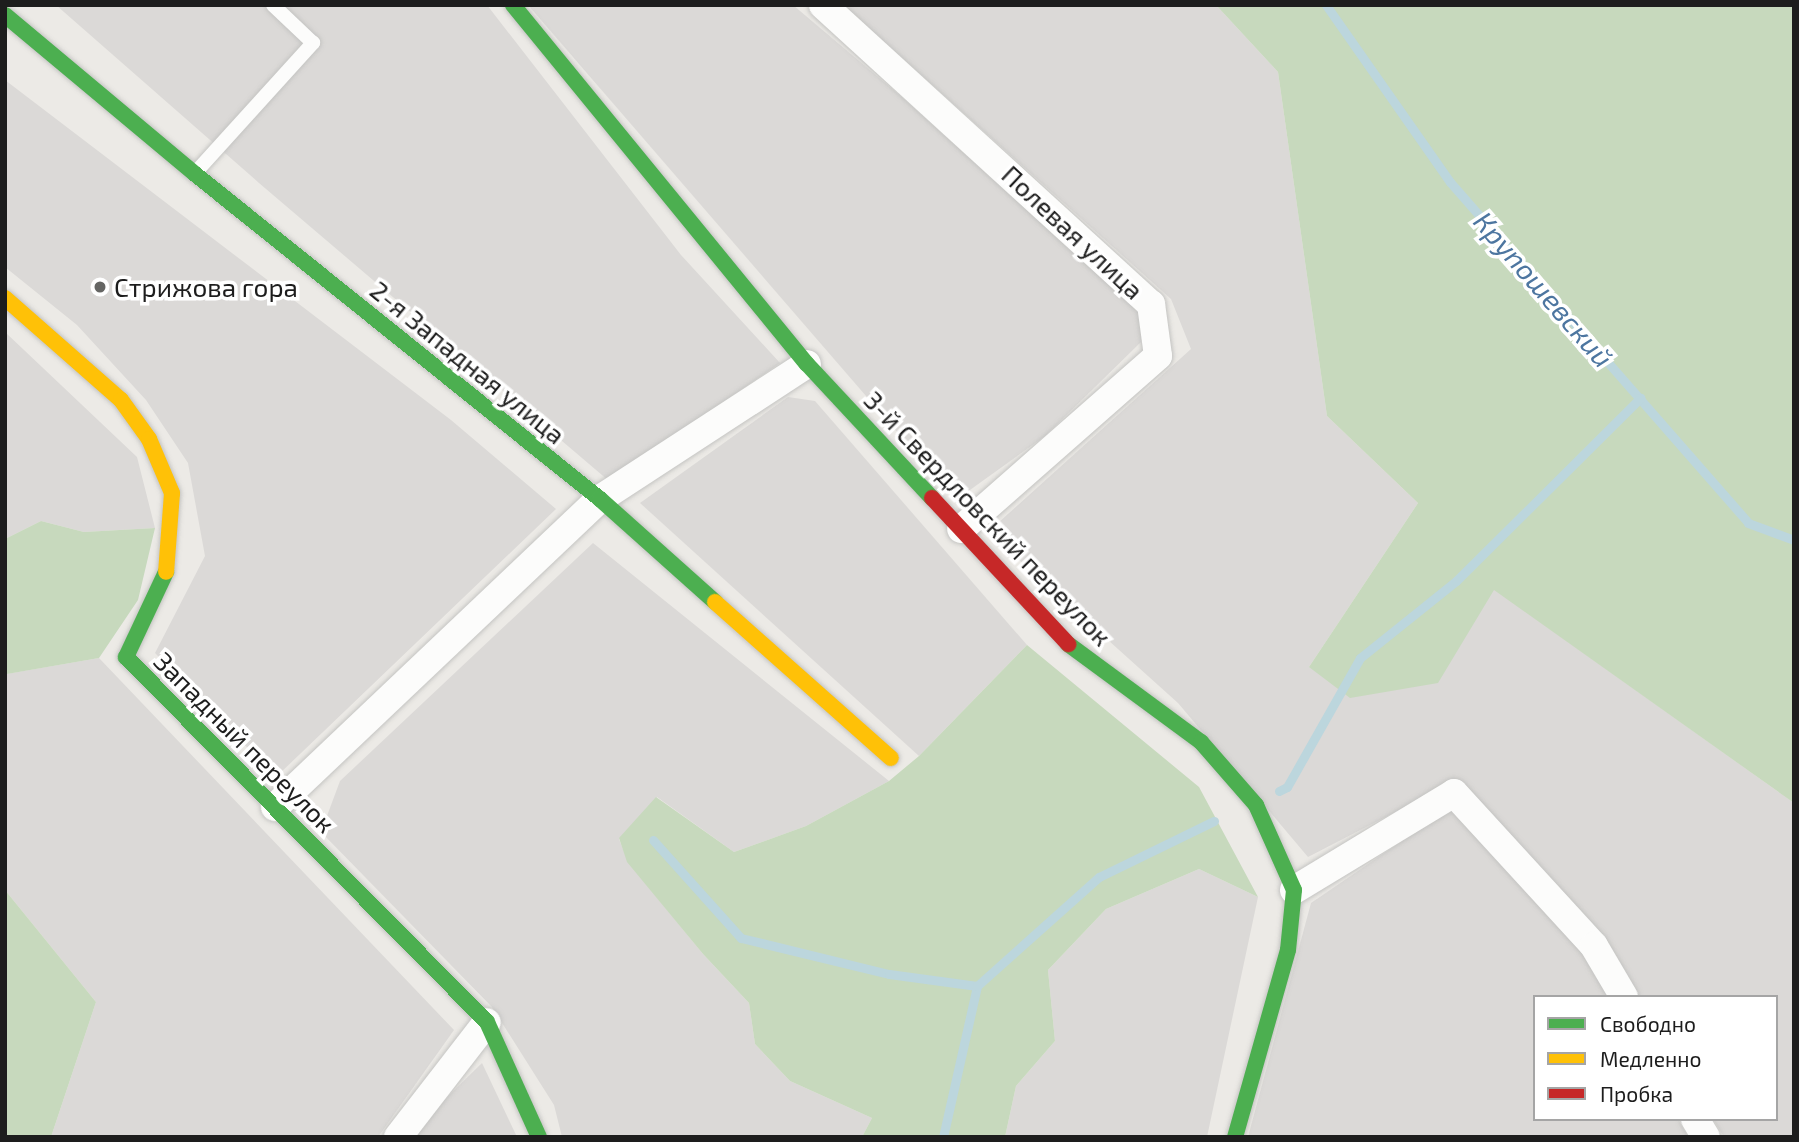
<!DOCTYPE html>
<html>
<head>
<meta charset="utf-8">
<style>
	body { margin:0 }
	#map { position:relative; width:1799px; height:1142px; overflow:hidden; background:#eceae6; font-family:"Exo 2",sans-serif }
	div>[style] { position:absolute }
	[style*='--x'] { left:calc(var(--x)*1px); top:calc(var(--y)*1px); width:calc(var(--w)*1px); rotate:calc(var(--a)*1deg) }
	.residential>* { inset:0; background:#dbd9d7 }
	.forest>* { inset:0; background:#c7d9bd }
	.stream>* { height:9px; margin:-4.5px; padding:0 4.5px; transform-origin:4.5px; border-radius:4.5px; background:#bcd6dd }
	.roads { filter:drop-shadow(0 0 2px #c4c4c2) drop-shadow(0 0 2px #c4c4c2) }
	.lane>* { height:14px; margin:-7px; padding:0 7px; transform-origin:7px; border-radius:7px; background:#fcfcfb }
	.street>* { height:28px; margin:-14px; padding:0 14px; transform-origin:14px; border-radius:14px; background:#fcfcfb }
	.fast>* { height:16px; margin:-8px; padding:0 8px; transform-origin:8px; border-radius:8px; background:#4caf50 }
	.slow>* { height:16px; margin:-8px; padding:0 8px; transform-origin:8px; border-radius:8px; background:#ffc107 }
	.jam>* { height:16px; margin:-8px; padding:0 8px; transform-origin:8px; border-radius:8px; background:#c62828 }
	.dots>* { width:19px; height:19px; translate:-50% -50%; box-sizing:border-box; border:4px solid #fff; border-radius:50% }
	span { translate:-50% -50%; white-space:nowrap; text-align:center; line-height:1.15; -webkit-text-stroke:7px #fff; paint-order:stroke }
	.street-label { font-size:26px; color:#1d1d1d }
	.poi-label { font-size:26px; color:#1d1d1d }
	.left { translate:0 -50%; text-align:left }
	.water-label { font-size:28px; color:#4d76a0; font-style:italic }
	.frame { position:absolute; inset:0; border:7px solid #1d1d1d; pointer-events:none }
	.legend { position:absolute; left:1533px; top:995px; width:245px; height:126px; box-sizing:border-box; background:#fff; border:2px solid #a5a5a5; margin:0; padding:9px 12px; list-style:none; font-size:21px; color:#1d1d1d }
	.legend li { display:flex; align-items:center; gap:14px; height:35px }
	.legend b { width:35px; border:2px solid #a5a5a5 }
</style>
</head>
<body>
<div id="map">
	<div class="residential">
		<i style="clip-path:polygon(56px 5px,487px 5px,681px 255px,780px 363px,609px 481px,259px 183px)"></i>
		<i style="clip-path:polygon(528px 5px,793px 5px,904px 99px,1140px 312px,1142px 341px,1045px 436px,956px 500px)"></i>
		<i style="clip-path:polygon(843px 5px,1216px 5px,1278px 72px,1327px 416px,1418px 503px,1309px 667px,1494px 589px,1794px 803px,1794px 1137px,1724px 1137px,1713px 1119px,1776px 1119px,1776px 997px,1638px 997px,1595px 926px,1459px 779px,1308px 857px,1178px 703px,988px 532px,1191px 349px,1171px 299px)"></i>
		<i style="clip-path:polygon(5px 80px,451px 420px,556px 509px,276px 777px,155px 653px,205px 556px,188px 463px,146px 400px,77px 325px,5px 267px)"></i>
		<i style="clip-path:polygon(5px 332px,137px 457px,155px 528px,84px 532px,41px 521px,5px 539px)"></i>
		<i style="clip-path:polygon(788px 397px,815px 401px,1027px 645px,919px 756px,640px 503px)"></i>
		<i style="clip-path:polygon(593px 543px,889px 781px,806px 826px,734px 852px,657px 797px,619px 839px,628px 862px,703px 954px,749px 1003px,755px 1044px,790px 1081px,872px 1118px,862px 1137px,562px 1137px,554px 1105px,492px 1007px,321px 832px,340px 781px)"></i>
		<i style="clip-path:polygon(99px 658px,454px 1030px,378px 1137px,51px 1137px,96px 1002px,5px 890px,6px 674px)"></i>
		<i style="clip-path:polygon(1449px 809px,1583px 949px,1610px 997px,1535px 997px,1535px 1119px,1678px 1119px,1688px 1137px,1248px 1137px,1311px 903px)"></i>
		<i style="clip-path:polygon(1199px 869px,1258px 897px,1207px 1137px,1005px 1137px,1016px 1086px,1055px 1041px,1048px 970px,1106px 909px)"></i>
		<i style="clip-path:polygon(482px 1063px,517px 1137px,412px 1137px,429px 1115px)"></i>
	</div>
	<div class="forest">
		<i style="clip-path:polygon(1216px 5px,1794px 5px,1794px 803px,1494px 590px,1438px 683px,1350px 698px,1309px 667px,1418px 503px,1327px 416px,1278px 72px)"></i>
		<i style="clip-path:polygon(41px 521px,84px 532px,155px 528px,138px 600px,99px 658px,7px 674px,5px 684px,5px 539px)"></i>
		<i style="clip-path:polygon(1027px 645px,1199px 787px,1258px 897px,1199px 869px,1106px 909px,1048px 970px,1055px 1041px,1016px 1086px,1005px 1137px,862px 1137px,872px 1118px,790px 1081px,755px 1044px,749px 1003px,703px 954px,627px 862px,619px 838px,656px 797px,734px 852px,806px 826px,889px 781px,919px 756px)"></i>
		<i style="clip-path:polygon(5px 890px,96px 1002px,51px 1137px,5px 1137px)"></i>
	</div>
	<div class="stream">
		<i style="--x:1326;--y:5;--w:216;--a:55"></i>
		<i style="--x:1450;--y:182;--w:453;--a:48.8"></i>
		<i style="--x:1748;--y:523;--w:49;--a:20.3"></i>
		<i style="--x:1279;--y:791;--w:9;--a:-27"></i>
		<i style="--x:1287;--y:787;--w:148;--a:-60.5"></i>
		<i style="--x:1360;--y:658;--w:123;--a:-38.7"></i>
		<i style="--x:1456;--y:581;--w:260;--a:-44.8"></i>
		<i style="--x:653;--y:840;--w:132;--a:48.1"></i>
		<i style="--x:741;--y:938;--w:152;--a:13.7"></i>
		<i style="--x:889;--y:974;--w:89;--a:7.8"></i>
		<i style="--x:943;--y:1137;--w:155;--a:-77.3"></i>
		<i style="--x:977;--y:986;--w:164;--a:-41.8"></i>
		<i style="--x:1099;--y:877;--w:128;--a:-26"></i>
	</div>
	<div class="roads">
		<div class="lane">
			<i style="--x:195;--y:173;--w:176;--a:-47.8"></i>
			<i style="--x:313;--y:43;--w:55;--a:-136.5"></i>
		</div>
		<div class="street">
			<i style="--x:823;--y:5;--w:444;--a:42.4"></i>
			<i style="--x:1151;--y:304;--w:52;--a:82.3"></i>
			<i style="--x:1158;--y:356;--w:262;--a:138.7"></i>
			<i style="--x:275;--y:807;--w:448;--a:-43.5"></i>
			<i style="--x:600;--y:499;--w:247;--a:-33.1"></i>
			<i style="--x:1294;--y:890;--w:187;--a:-31.2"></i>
			<i style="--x:1454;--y:793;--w:207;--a:47.5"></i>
			<i style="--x:1594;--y:946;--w:59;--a:59.5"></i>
			<i style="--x:1695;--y:1119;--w:21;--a:59"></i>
			<i style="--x:398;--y:1137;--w:145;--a:-52.3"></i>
		</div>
		<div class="fast">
			<i style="--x:513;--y:5;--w:464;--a:50.7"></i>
			<i style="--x:807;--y:364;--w:183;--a:47"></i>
			<i style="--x:5;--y:15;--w:248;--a:39.9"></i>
			<i style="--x:195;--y:174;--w:519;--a:38.75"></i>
			<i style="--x:600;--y:499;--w:154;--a:41.8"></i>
			<i style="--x:166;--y:572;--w:94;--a:115.2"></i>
			<i style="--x:126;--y:657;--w:513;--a:45.32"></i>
			<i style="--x:487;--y:1022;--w:126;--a:65.7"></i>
			<i style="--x:1068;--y:644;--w:165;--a:36.4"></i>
			<i style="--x:1201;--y:742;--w:84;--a:48.9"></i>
			<i style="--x:1256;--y:805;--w:93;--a:65.9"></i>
			<i style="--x:1294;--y:890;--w:60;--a:95.7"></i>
			<i style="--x:1288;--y:950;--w:194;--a:105.8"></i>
		</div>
		<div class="slow">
			<i style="--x:5;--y:298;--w:154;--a:41.3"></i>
			<i style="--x:121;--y:400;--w:48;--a:54.3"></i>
			<i style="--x:149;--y:439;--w:59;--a:66.9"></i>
			<i style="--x:172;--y:493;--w:79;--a:94.3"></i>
			<i style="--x:715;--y:602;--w:235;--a:41.6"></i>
		</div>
		<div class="jam">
			<i style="--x:932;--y:498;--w:200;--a:47"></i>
		</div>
	</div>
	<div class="dots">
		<i style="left:100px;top:287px;background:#656563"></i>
	</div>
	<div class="street-label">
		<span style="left:1073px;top:232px;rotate:43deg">Полевая улица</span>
		<span style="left:468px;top:362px;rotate:39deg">2-я Западная улица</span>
		<span style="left:988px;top:518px;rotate:46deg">3-й Свердловский переулок</span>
		<span style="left:245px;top:742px;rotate:45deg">Западный переулок</span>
	</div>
	<div class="poi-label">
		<span class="left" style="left:114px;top:287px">Стрижова гора</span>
	</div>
	<div class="water-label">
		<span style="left:1544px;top:289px;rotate:49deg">Крупошевский</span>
	</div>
	<div class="frame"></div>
	<ul class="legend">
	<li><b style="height:9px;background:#4caf50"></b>Свободно</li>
	<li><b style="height:9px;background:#ffc107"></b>Медленно</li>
	<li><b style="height:9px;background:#c62828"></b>Пробка</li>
	</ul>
</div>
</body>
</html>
